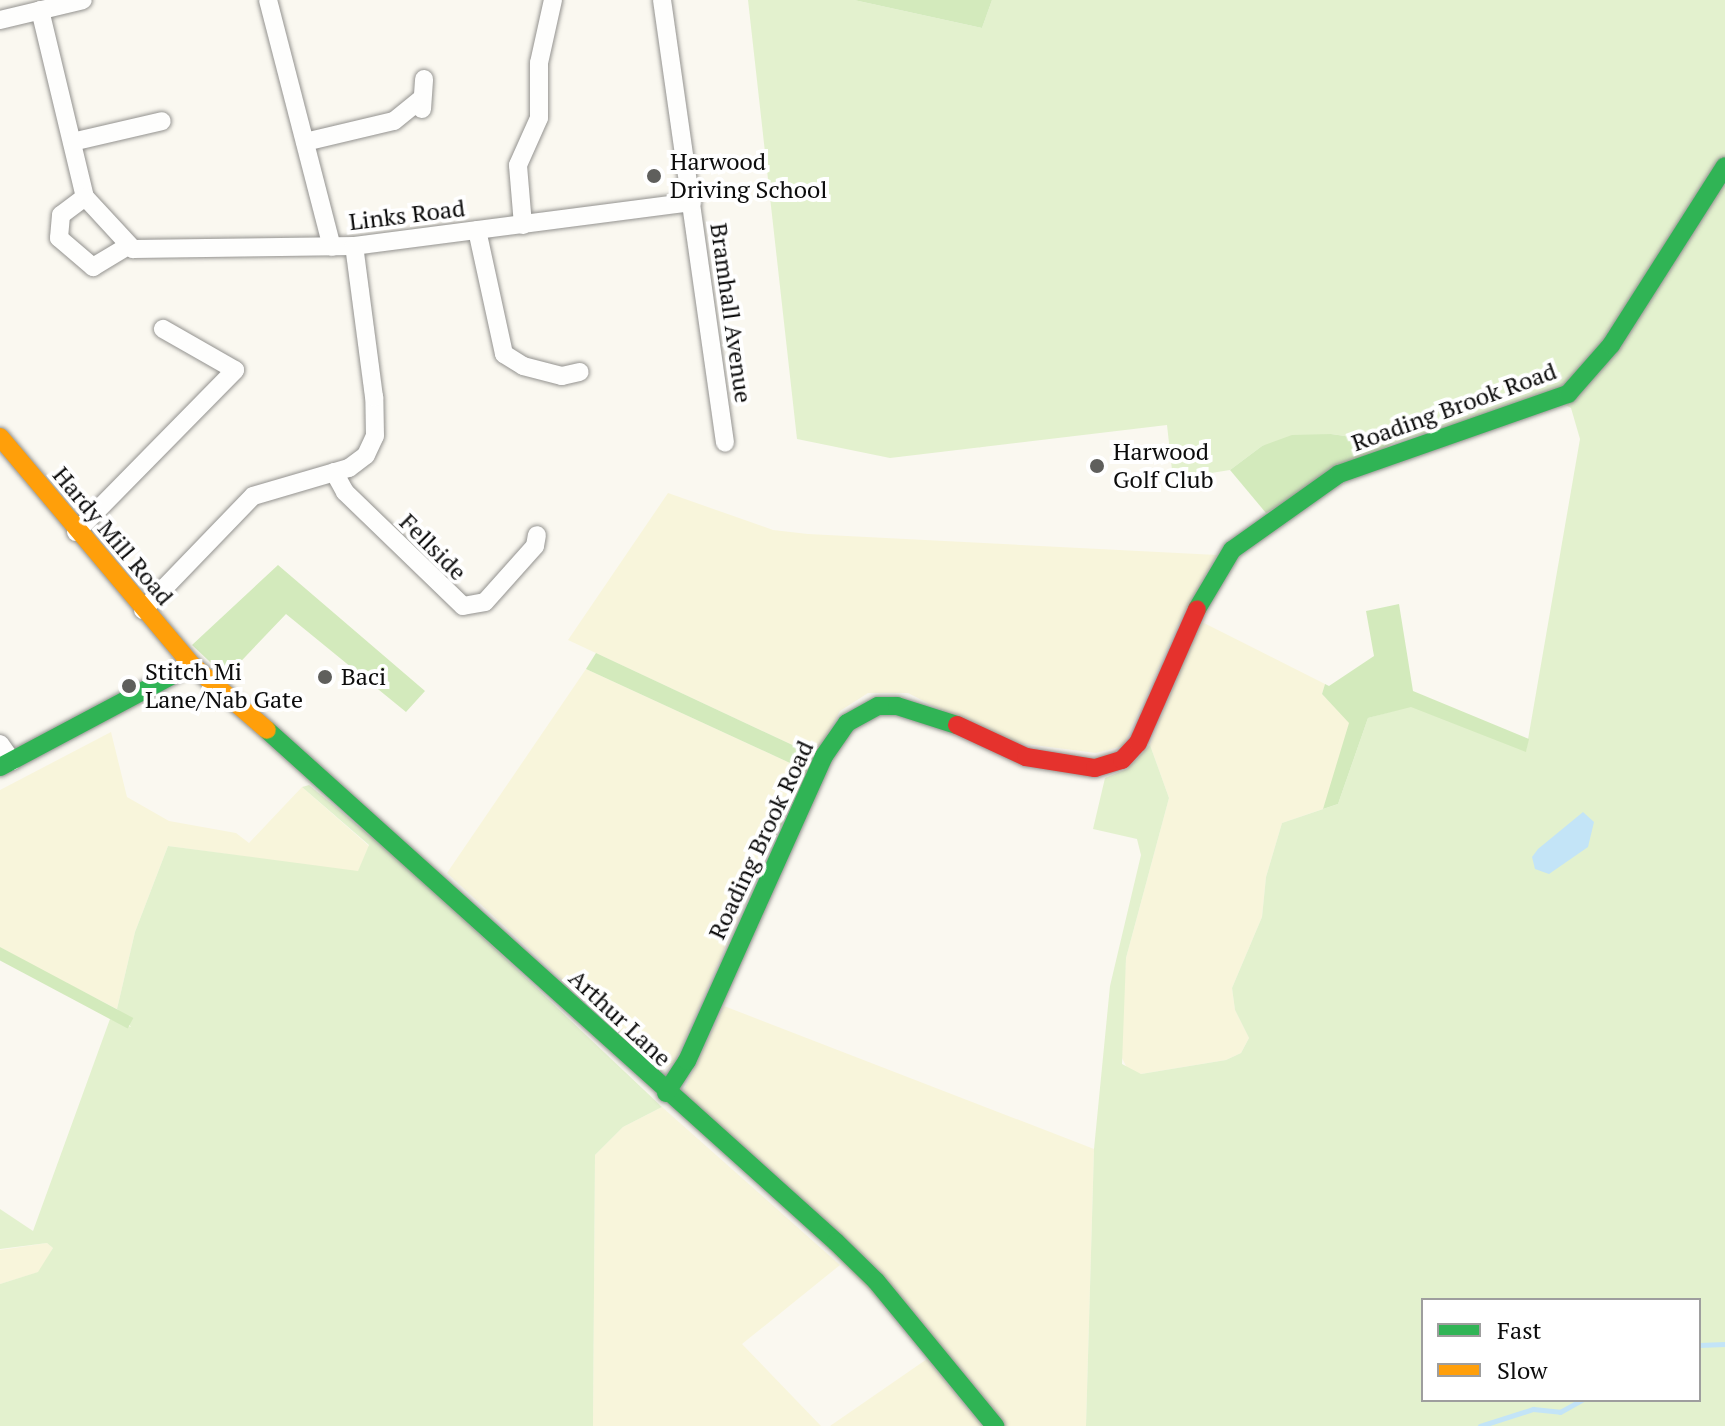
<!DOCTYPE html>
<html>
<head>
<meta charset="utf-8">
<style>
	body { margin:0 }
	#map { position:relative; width:1725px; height:1426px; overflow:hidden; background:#faf8f0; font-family:"PT Serif",serif }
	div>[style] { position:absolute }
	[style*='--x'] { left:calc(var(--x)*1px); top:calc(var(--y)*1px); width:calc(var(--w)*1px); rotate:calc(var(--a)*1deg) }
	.farmland>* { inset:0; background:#f8f5db }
	.green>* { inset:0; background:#e3f1ce }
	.forest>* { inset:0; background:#d3eabc; transform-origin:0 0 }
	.water>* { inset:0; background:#c3e4f7 }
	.stream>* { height:5px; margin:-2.5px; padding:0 2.5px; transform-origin:2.5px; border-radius:2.5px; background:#c3e4f7 }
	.roads { filter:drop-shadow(0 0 2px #93928f) drop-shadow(0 0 2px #93928f) }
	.street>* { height:18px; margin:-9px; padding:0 9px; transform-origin:9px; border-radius:9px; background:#fefefd }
	.fast>* { height:18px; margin:-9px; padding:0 9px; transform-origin:9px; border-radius:9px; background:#30b455 }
	.slow>* { height:18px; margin:-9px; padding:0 9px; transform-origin:9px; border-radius:9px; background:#ff9f0a }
	.jam>* { height:18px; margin:-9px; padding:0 9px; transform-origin:9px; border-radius:9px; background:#e5322d }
	.dots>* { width:22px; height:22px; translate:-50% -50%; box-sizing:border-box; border:4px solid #fff; border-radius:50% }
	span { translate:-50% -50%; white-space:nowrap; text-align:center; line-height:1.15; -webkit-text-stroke:8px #fff; paint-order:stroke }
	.poi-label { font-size:24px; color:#0c0c0c }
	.left { translate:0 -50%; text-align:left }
	.street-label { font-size:24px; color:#0c0c0c }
	.legend { position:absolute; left:1421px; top:1298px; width:280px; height:104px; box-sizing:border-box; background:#fff; border:2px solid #9e9e9e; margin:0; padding:10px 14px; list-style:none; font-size:24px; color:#0c0c0c }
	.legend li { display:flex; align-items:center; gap:16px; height:40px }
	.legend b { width:40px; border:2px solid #9e9e9e }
</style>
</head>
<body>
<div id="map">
	<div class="farmland">
		<i style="clip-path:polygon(668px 493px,773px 530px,808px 534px,1217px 555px,1177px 626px,1123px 746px,1096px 753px,1002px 741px,908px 693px,868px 693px,840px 711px,816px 756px,568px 640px)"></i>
		<i style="clip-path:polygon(1200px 621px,1325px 684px,1322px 694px,1350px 723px,1348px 738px,1323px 809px,1282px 823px,1266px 877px,1262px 917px,1232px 988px,1235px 1010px,1249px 1038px,1241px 1053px,1226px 1060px,1141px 1074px,1128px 1070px,1120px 1054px,1126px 958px,1169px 798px,1150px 745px)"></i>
		<i style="clip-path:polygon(586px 669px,803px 769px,675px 1062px,661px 1071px,447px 873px)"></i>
		<i style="clip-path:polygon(111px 732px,127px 797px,169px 821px,236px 833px,249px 843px,302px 787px,369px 846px,358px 872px,168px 846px,135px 932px,117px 1009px,26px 962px,0 947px,0 790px)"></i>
		<i style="clip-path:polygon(724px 1006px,1094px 1149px,1086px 1426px,1003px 1426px,680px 1098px)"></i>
		<i style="clip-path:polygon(662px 1107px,840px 1265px,742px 1344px,821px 1426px,593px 1426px,595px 1155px,623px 1127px)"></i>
		<i style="clip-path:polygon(47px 1243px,53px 1248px,39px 1272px,0 1284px,0 1250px)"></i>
		<i style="clip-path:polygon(927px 1359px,982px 1426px,830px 1426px)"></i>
	</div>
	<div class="green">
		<i style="clip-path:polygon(evenodd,748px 0,854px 0,982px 28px,992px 0,1725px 0,1725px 1426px,1086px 1426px,1094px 1149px,1110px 986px,1141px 855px,1137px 839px,1093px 829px,1105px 778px,1127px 769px,1150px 745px,1169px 798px,1126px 958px,1122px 1064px,1141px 1074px,1226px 1060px,1241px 1053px,1249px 1038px,1235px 1010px,1232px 988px,1262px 917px,1266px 877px,1282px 823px,1338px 804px,1368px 718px,1411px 706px,1526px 751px,1580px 439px,1571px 408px,1548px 396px,1394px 443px,1331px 434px,1262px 446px,1230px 470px,1173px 479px,1167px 425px,890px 458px,797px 439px,748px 0,1423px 1300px,1699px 1300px,1699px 1400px,1423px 1400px,1423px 1300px)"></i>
		<i style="clip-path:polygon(309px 785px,417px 875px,662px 1107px,623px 1127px,595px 1155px,593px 1426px,0 1426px,0 1284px,38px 1272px,53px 1248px,47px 1243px,0 1249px,0 1209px,33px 1231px,110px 1019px,131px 1027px,117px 1009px,135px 932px,168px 846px,358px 871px,369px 845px,302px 787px)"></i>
	</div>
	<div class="forest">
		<i style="clip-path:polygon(854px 0,992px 0,982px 28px)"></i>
		<i style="clip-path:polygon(1331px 434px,1394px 443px,1266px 513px,1230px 470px,1262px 446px,1292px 435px)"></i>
		<i style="clip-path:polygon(278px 565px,425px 691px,406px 712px,286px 614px,226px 677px,192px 645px)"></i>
		<i style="clip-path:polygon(1399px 604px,1413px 691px,1529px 739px,1526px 752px,1411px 707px,1368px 718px,1338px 804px,1323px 809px,1349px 723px,1322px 694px,1325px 684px,1329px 686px,1374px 656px,1366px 611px)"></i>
		<i style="clip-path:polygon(596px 653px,816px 756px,771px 846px,803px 769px,586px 669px)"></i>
		<i style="left:0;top:947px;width:151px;height:12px;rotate:28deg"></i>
	</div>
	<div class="water">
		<i style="clip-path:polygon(1583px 812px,1594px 822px,1588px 847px,1549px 874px,1535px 869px,1532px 857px,1538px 849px)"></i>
	</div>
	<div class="stream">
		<i style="--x:1699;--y:1345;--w:26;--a:-2"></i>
		<i style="--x:1480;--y:1426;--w:56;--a:-17.8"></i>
		<i style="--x:1533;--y:1409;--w:27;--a:6"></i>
		<i style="--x:1560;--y:1412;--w:25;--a:-29"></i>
	</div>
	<div class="roads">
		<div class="street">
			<i style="--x:268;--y:0;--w:255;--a:75.5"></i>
			<i style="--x:662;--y:0;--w:447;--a:81.9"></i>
			<i style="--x:40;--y:10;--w:192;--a:76.5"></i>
			<i style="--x:85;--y:197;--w:71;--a:47.3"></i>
			<i style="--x:133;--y:249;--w:221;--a:-0.8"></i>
			<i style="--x:354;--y:246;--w:341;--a:-7.4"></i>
			<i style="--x:0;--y:20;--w:85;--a:-13.5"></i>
			<i style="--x:422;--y:109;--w:30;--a:-86"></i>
			<i style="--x:72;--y:142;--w:92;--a:-13.1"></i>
			<i style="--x:305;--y:142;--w:91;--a:-13.3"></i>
			<i style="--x:394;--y:121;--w:36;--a:-39"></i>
			<i style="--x:85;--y:197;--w:30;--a:143"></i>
			<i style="--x:61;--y:215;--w:23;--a:95"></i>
			<i style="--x:59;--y:238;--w:45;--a:40.5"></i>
			<i style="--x:93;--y:267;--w:41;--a:-31"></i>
			<i style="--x:523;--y:225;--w:60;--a:-94.8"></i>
			<i style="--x:518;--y:165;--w:51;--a:-65.9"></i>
			<i style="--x:539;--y:118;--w:55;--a:-90"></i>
			<i style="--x:539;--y:63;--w:65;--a:-77.5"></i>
			<i style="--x:477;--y:230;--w:127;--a:77.7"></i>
			<i style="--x:504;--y:354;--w:22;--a:32"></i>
			<i style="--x:523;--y:366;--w:40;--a:14.4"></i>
			<i style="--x:562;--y:376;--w:18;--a:-13"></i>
			<i style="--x:334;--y:472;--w:23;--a:61"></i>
			<i style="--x:345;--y:492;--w:164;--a:44"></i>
			<i style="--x:463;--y:606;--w:22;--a:-10"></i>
			<i style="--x:485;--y:602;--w:75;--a:-48.2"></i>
			<i style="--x:535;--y:546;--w:11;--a:-80"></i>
			<i style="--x:76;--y:532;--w:227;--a:-45.5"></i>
			<i style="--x:235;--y:370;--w:83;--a:-150.3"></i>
			<i style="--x:143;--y:610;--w:158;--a:-46"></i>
			<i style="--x:253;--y:496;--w:100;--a:-16.3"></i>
			<i style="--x:349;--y:468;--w:21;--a:-37"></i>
			<i style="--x:366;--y:455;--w:21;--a:-65"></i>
			<i style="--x:375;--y:436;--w:39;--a:-91"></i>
			<i style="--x:374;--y:397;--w:152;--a:-97.5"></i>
			<i style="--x:0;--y:744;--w:21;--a:55"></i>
		</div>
		<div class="fast">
			<i style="--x:1197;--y:609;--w:69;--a:-59.3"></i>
			<i style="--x:1232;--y:550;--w:131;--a:-35.4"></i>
			<i style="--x:1339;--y:474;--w:243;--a:-19.3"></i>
			<i style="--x:1568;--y:394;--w:65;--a:-48.7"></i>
			<i style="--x:1611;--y:345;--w:212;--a:-57.5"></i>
			<i style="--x:267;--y:730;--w:765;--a:41.98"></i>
			<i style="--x:836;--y:1242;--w:56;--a:44.3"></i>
			<i style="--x:876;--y:1281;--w:188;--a:50.6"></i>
			<i style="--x:0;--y:767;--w:217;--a:-28"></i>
			<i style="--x:666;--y:1093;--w:38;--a:-57"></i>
			<i style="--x:687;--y:1061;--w:334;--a:-65.8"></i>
			<i style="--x:824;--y:756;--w:40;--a:-55.1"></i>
			<i style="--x:847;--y:723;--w:35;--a:-29"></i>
			<i style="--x:878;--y:706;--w:19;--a:0"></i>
			<i style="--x:897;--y:706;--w:63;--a:17.6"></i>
		</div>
		<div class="slow">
			<i style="--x:0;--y:437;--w:298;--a:49.9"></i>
			<i style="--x:192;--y:665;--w:99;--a:40.9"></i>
		</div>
		<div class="jam">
			<i style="--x:957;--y:725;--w:76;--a:24.9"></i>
			<i style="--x:1026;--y:757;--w:70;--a:9.1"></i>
			<i style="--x:1095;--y:768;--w:28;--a:-17"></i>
			<i style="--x:1122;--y:760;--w:23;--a:-47"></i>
			<i style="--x:1138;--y:743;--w:146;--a:-66.2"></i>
		</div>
	</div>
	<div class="dots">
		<i style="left:654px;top:176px;background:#5f5f5c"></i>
		<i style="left:1097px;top:466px;background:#5f5f5c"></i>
		<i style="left:325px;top:677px;background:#5f5f5c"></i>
		<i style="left:129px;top:686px;background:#5f5f5c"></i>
	</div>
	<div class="poi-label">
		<span class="left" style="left:670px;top:176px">Harwood<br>Driving School</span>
		<span class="left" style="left:1113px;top:466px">Harwood<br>Golf Club</span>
		<span class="left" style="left:145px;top:686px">Stitch Mi<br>Lane/Nab Gate</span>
		<span class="left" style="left:341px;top:677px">Baci</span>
	</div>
	<div class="street-label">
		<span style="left:407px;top:215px;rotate:-7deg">Links Road</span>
		<span style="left:731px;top:313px;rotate:82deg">Bramhall Avenue</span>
		<span style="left:1454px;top:407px;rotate:-20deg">Roading Brook Road</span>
		<span style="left:113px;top:536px;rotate:50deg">Hardy Mill Road</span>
		<span style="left:433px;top:547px;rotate:45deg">Fellside</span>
		<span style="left:761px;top:840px;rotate:-65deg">Roading Brook Road</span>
		<span style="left:620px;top:1018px;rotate:43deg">Arthur Lane</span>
	</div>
	<ul class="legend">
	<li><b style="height:10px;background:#30b455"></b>Fast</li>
	<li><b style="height:10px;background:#ff9f0a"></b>Slow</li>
	</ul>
</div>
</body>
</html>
